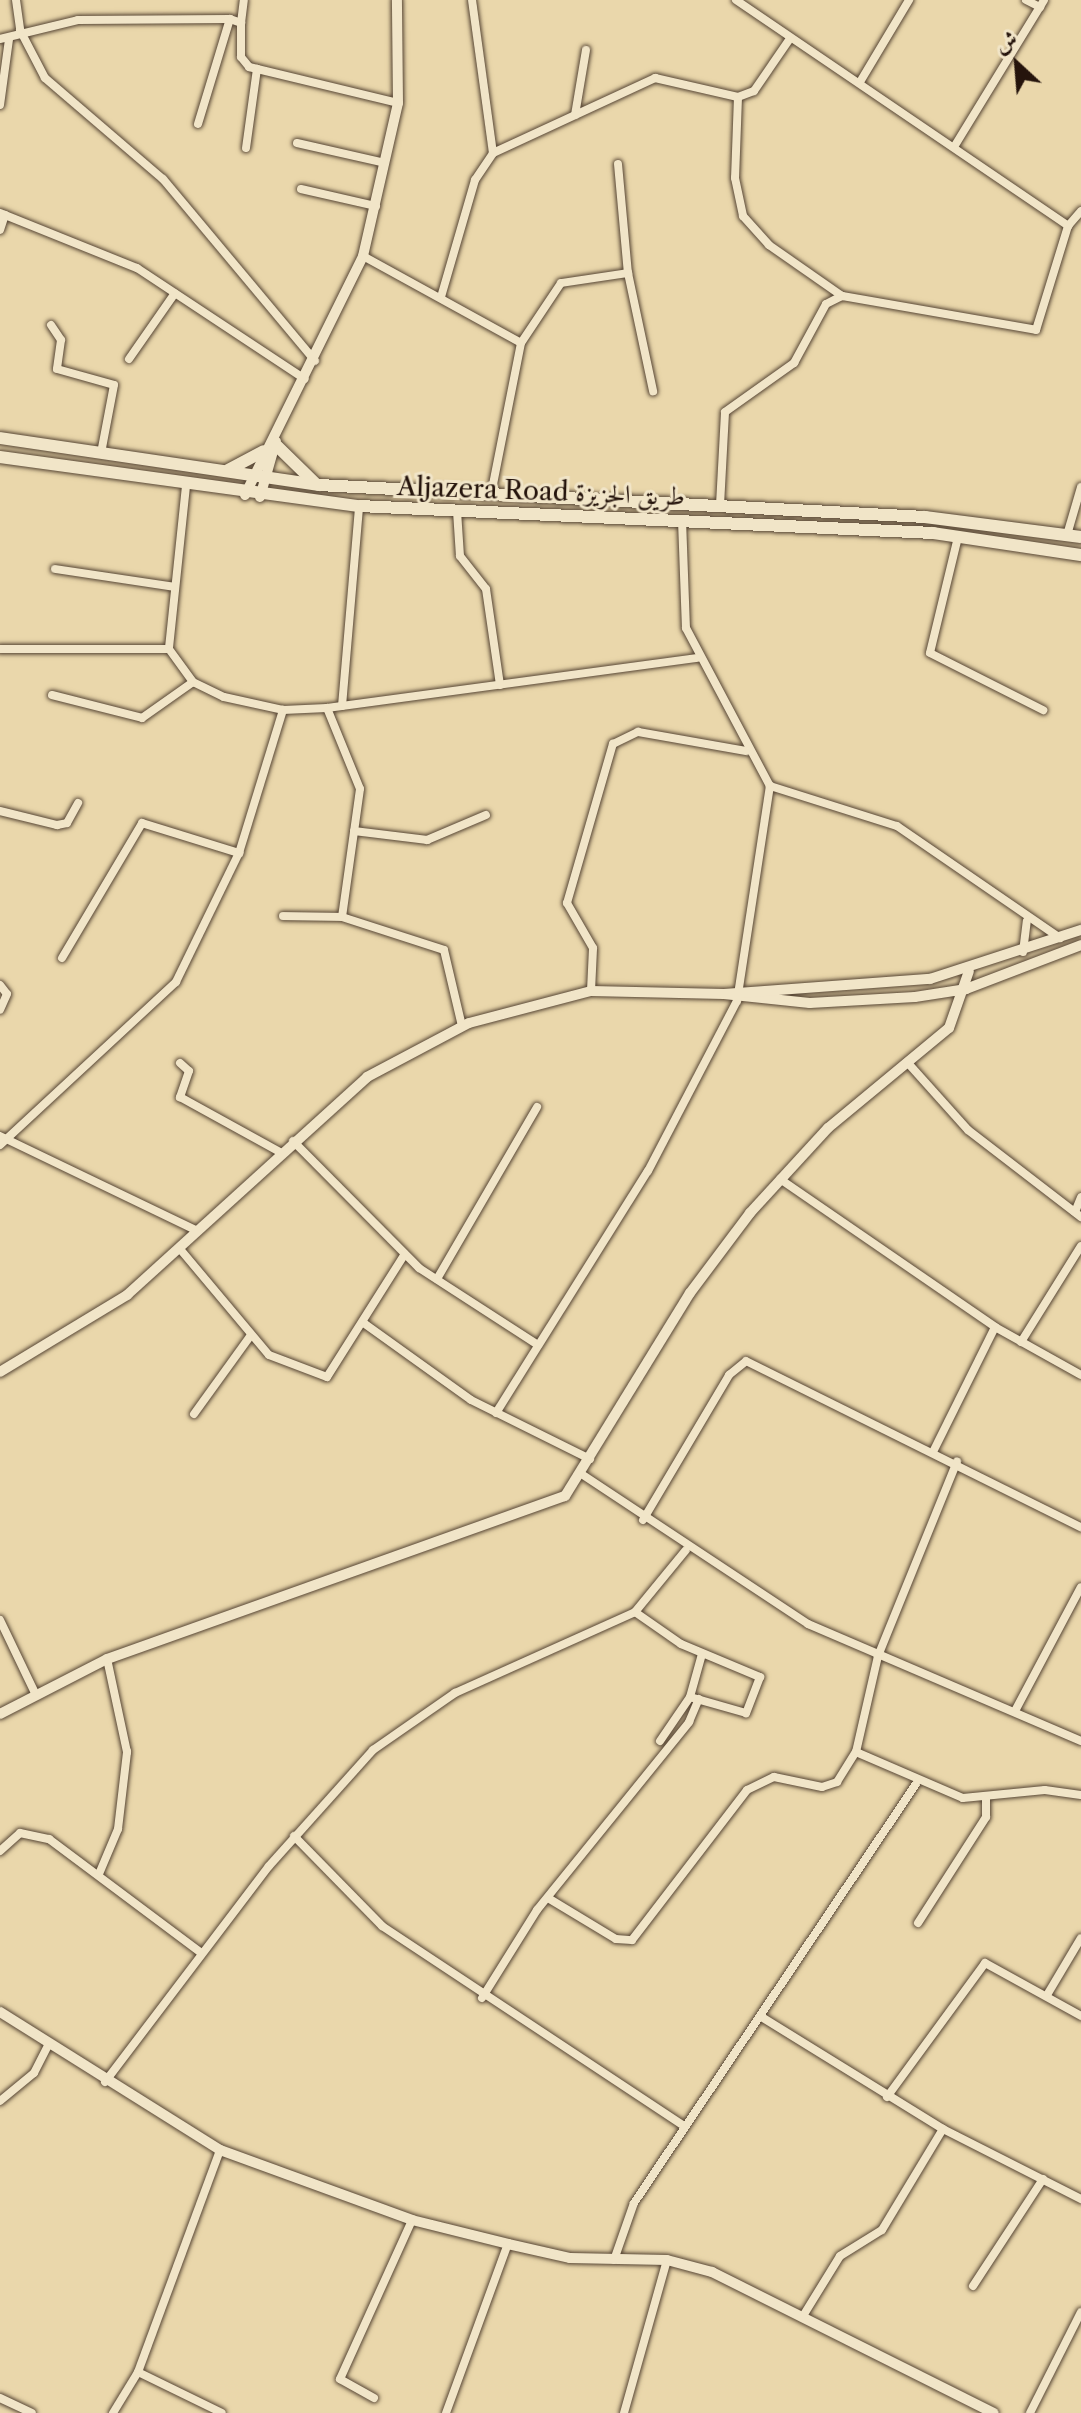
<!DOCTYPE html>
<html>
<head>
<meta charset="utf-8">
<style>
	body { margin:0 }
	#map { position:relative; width:1081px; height:2413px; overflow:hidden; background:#ead7ab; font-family:"Libre Caslon Text",Amiri,serif }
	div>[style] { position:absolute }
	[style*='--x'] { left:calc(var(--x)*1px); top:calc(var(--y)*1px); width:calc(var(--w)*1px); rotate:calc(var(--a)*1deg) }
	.roads { filter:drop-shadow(0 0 2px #564534) drop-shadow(0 0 2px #564534) }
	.minor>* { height:8px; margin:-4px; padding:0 4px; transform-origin:4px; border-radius:4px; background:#f1e5c8 }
	.tertiary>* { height:10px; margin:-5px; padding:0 5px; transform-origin:5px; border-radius:5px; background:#f1e5c8 }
	.secondary>* { height:12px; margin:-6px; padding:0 6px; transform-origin:6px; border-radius:6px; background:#f1e5c8 }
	span { translate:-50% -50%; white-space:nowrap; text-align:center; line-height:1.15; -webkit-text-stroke:6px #f1e5c8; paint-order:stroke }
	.street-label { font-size:26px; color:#25140c }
	.north { position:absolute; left:977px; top:24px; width:80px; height:80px; -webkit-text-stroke:6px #f1e5c8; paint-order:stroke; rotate:334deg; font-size:22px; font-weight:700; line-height:32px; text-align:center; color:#25140c }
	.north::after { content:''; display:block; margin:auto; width:28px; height:36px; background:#25140c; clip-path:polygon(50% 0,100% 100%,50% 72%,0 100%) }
</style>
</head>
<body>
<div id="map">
	<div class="roads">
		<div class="minor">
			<i style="--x:16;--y:0;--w:30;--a:82"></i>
			<i style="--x:20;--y:30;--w:54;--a:62.5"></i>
			<i style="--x:45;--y:78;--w:155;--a:40.6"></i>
			<i style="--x:163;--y:179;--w:237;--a:50.1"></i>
			<i style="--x:472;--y:0;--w:154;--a:82.2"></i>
			<i style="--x:736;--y:0;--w:402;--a:34.2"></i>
			<i style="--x:1026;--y:0;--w:16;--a:27"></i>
			<i style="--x:241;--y:23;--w:23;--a:-83"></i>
			<i style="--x:0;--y:39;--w:80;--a:-13.7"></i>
			<i style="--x:78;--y:20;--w:152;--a:-0.4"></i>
			<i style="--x:230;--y:19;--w:12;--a:20"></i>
			<i style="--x:241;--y:23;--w:34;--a:90"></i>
			<i style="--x:241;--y:57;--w:13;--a:51"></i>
			<i style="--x:249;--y:67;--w:153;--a:13.6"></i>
			<i style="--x:860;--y:82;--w:96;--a:-59.1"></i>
			<i style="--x:738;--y:97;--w:81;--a:92.1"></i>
			<i style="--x:735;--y:178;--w:39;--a:78"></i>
			<i style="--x:743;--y:216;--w:39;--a:48"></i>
			<i style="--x:769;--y:245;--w:89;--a:34.9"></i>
			<i style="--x:842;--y:296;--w:197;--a:9.9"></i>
			<i style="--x:1036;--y:330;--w:109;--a:-72.9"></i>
			<i style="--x:1068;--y:226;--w:20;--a:-49"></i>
			<i style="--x:0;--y:105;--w:67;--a:-82.2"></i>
			<i style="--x:575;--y:115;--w:66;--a:-80.4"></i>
			<i style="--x:198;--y:124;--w:110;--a:-73.1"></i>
			<i style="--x:297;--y:143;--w:90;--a:12.8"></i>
			<i style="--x:954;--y:147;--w:172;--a:-58.5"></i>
			<i style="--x:246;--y:148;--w:80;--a:-82.1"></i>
			<i style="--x:618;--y:164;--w:109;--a:84.8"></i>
			<i style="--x:628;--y:273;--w:121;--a:78"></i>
			<i style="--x:301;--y:189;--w:77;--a:12.8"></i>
			<i style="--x:0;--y:213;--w:148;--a:21.9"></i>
			<i style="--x:137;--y:268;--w:201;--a:33.5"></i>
			<i style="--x:0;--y:230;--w:16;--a:-72"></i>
			<i style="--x:363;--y:256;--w:180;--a:28.8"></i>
			<i style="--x:521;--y:343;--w:155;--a:101.2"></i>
			<i style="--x:441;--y:297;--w:122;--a:-73.8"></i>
			<i style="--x:475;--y:180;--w:32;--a:-56"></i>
			<i style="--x:493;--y:153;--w:179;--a:-24.8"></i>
			<i style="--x:655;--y:78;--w:85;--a:12.9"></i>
			<i style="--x:738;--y:97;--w:17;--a:-21"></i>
			<i style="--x:754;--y:91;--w:62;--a:-55.5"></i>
			<i style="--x:51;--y:325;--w:18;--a:56"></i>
			<i style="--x:61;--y:340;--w:29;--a:98"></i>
			<i style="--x:57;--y:369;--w:59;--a:15.7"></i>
			<i style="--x:114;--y:385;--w:69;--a:100.8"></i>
			<i style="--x:521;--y:343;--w:72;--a:-56.3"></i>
			<i style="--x:561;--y:283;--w:68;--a:-8.5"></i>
			<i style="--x:129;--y:359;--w:80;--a:-55.1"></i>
			<i style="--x:186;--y:486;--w:164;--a:96"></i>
			<i style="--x:169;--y:649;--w:41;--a:54"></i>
			<i style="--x:193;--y:682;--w:34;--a:26"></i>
			<i style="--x:224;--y:697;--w:60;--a:12.4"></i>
			<i style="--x:283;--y:710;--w:44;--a:-2.6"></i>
			<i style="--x:327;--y:708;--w:374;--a:-7.7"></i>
			<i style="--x:720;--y:505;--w:93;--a:-86.9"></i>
			<i style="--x:725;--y:412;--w:85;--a:-35.4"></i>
			<i style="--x:794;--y:363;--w:67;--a:-61.5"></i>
			<i style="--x:826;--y:304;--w:18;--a:-27"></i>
			<i style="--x:457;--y:511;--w:45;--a:86.2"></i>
			<i style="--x:460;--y:556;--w:42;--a:51.8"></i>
			<i style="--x:486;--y:589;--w:97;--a:81.7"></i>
			<i style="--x:682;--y:520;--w:108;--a:87.9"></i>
			<i style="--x:686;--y:628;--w:179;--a:62"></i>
			<i style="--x:770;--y:786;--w:133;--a:17.5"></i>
			<i style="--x:897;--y:826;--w:198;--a:34.5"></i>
			<i style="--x:1067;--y:535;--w:50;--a:-73.7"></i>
			<i style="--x:958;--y:537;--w:119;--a:103.6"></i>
			<i style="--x:930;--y:653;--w:127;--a:26.8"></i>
			<i style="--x:55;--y:569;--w:121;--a:8.5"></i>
			<i style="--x:0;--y:649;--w:169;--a:0"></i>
			<i style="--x:52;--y:695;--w:93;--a:14.3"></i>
			<i style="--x:142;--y:718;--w:62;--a:-35.2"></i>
			<i style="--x:342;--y:706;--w:201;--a:-85.1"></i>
			<i style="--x:327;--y:708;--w:87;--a:67.8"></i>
			<i style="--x:360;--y:789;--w:129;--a:98"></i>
			<i style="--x:342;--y:917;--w:107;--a:17.9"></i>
			<i style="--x:444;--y:950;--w:78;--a:76.7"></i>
			<i style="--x:0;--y:811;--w:59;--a:13.8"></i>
			<i style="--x:57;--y:825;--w:10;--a:-11"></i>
			<i style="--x:67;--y:823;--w:23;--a:-61"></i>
			<i style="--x:354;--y:831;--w:74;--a:7"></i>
			<i style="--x:427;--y:840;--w:64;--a:-23"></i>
			<i style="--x:283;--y:916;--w:59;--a:1"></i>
			<i style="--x:1023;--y:952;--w:31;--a:-83"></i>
			<i style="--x:62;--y:958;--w:157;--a:-59.3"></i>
			<i style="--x:142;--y:823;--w:102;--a:17.2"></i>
			<i style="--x:0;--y:985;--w:11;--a:52"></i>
			<i style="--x:7;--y:994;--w:17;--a:114"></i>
			<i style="--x:591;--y:991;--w:43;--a:-87.3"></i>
			<i style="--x:593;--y:948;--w:52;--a:-120"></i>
			<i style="--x:567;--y:903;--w:166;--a:-73.9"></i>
			<i style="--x:613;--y:744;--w:28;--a:-26"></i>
			<i style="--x:638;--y:732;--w:110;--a:10"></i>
			<i style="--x:907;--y:1062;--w:91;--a:48.1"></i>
			<i style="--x:968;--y:1130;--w:143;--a:37.6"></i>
			<i style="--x:180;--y:1063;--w:12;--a:42"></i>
			<i style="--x:189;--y:1071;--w:28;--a:109"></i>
			<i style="--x:180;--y:1097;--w:116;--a:28.8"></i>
			<i style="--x:0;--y:1136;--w:219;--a:25.7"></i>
			<i style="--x:293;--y:1141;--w:179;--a:45.2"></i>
			<i style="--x:419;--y:1268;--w:142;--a:32.9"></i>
			<i style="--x:0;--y:1145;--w:240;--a:-42.8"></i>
			<i style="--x:176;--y:982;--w:144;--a:-64"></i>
			<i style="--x:239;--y:853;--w:150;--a:-72.9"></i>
			<i style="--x:780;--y:1179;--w:261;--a:34.5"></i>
			<i style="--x:995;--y:1327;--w:98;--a:29.2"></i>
			<i style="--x:1075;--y:1212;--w:16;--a:-68"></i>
			<i style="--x:180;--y:1249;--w:138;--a:50"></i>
			<i style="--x:269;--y:1355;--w:62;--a:20.8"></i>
			<i style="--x:327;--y:1377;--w:144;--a:-57.7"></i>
			<i style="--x:437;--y:1279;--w:199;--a:-59.8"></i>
			<i style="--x:365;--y:1324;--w:130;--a:35.6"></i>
			<i style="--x:471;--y:1400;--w:133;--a:26.4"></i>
			<i style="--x:1021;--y:1342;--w:113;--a:-58"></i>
			<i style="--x:496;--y:1413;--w:286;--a:-57.9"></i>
			<i style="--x:648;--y:1171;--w:192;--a:-62.4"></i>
			<i style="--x:737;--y:1001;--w:218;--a:-81.3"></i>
			<i style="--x:194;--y:1414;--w:97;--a:-54.2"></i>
			<i style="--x:934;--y:1450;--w:137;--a:-63.6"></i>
			<i style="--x:583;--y:1475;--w:270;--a:33.5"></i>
			<i style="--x:808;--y:1624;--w:297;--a:23.2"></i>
			<i style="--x:643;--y:1520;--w:169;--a:-59.3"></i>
			<i style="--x:729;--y:1375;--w:22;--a:-39"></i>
			<i style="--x:746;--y:1361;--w:374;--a:26.4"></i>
			<i style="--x:635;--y:1612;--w:56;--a:34.8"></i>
			<i style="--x:681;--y:1644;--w:86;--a:22.7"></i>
			<i style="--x:760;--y:1677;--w:39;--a:111"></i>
			<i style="--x:746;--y:1713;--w:58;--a:-164.1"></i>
			<i style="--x:0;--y:1620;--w:81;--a:64.4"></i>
			<i style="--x:1015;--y:1711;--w:140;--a:-62"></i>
			<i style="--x:660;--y:1741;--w:53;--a:-55.7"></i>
			<i style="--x:690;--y:1697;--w:45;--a:-74.4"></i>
			<i style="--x:856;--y:1752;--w:116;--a:23.3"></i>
			<i style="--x:963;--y:1798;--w:82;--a:-5.6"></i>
			<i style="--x:1045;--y:1790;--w:36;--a:8"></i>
			<i style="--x:294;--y:1836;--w:126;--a:45.6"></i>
			<i style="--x:382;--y:1926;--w:362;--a:33.5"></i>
			<i style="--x:0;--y:1851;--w:27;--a:-42"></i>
			<i style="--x:20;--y:1833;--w:30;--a:12"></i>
			<i style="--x:49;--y:1839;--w:189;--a:36.8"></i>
			<i style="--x:99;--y:1874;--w:49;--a:-67.1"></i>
			<i style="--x:118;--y:1829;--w:78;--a:-83.3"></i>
			<i style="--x:127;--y:1752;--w:95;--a:-102.1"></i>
			<i style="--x:548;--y:1898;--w:79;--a:31.1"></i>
			<i style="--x:616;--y:1939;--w:16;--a:4"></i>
			<i style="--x:632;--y:1940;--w:189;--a:-52.5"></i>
			<i style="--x:747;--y:1790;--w:30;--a:-26"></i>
			<i style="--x:774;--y:1777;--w:49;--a:11.8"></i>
			<i style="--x:822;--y:1787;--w:16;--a:-18"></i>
			<i style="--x:837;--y:1782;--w:36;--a:-58"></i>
			<i style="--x:856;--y:1752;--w:98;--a:-77.1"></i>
			<i style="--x:878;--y:1656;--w:210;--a:-67.9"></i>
			<i style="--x:918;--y:1923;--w:126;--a:-57.3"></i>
			<i style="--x:986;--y:1817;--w:18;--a:-90"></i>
			<i style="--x:1047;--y:1995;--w:66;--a:-59.2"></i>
			<i style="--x:482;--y:1998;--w:104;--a:-58"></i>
			<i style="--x:537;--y:1910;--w:242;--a:-51"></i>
			<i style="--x:689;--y:1722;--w:25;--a:-67"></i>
			<i style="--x:760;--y:2016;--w:215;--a:31.7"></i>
			<i style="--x:943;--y:2129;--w:155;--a:26.9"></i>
			<i style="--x:105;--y:2082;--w:271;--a:-52.8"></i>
			<i style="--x:269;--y:1866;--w:156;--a:-48.1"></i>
			<i style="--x:373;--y:1750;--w:100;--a:-34.8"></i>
			<i style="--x:455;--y:1693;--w:197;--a:-24.2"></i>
			<i style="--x:635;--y:1612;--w:80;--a:-50.6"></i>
			<i style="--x:887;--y:2097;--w:166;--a:-53.8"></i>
			<i style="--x:985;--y:1963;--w:110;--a:28.9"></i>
			<i style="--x:0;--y:2101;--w:44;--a:-39.5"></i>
			<i style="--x:34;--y:2073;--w:30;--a:-63"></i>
			<i style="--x:614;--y:2260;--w:60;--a:-70.7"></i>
			<i style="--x:634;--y:2203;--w:505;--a:-56.06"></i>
			<i style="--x:973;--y:2286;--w:128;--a:-56.8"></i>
			<i style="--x:803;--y:2316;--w:70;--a:-58.3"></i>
			<i style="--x:840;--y:2256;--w:49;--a:-31.8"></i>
			<i style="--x:882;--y:2230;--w:118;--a:-58.9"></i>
			<i style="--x:138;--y:2372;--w:93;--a:26"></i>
			<i style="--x:0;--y:2398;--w:35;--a:25"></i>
			<i style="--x:374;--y:2398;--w:39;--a:-151"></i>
			<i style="--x:340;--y:2379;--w:175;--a:-65.6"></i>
			<i style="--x:113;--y:2413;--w:48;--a:-58.6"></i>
			<i style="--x:138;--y:2372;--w:237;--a:-69.7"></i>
			<i style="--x:446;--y:2413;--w:180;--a:-69.9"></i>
			<i style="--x:624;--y:2413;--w:159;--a:-74.3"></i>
			<i style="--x:1030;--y:2413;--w:113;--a:-63.2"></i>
		</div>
		<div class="tertiary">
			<i style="--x:245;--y:495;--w:267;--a:-63.7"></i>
			<i style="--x:363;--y:256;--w:157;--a:-77.1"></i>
			<i style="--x:398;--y:103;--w:103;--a:-90.6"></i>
			<i style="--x:260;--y:497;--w:58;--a:-74.1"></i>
			<i style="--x:724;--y:994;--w:86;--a:6"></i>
			<i style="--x:810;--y:1003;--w:105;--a:-3.3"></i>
			<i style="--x:915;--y:997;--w:52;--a:-8.9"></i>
			<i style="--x:966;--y:989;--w:123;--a:-20.9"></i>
			<i style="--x:0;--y:1372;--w:149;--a:-31.2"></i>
			<i style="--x:127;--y:1295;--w:324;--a:-42.2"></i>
			<i style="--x:367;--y:1077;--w:115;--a:-27.9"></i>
			<i style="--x:469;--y:1023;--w:126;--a:-14.7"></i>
			<i style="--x:591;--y:991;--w:133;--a:1.3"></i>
			<i style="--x:724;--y:994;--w:207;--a:-4.2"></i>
			<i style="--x:930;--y:979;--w:159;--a:-18"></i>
			<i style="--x:0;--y:1714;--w:120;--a:-27.2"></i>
			<i style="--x:107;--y:1659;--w:486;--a:-19.6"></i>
			<i style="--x:565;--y:1496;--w:238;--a:-58.4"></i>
			<i style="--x:690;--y:1293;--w:100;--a:-53.1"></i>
			<i style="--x:750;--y:1213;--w:115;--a:-47.5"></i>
			<i style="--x:828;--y:1128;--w:157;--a:-39.6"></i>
			<i style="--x:949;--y:1028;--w:60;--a:-70.7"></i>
			<i style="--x:0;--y:2012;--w:260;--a:32.1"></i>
			<i style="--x:220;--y:2150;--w:204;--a:20"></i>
			<i style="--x:412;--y:2220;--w:99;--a:14"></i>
			<i style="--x:508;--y:2244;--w:64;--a:12.7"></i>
			<i style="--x:570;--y:2258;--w:97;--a:1.2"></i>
			<i style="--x:667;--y:2260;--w:47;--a:14.9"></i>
			<i style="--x:712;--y:2272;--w:315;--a:26.6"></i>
		</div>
		<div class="secondary">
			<i style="--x:0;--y:438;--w:322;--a:8.4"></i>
			<i style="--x:319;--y:485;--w:607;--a:3.02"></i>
			<i style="--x:925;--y:517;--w:157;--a:7.3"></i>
			<i style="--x:277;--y:446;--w:54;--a:44.3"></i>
			<i style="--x:0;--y:457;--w:362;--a:7.8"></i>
			<i style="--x:359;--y:506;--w:575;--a:2.69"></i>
			<i style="--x:933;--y:533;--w:150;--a:8.5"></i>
			<i style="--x:228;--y:470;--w:40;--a:-28"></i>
		</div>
	</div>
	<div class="street-label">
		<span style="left:541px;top:492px;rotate:2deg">Aljazera Road طريق الجزيزة</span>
	</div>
	<div class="north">ش</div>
</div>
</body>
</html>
